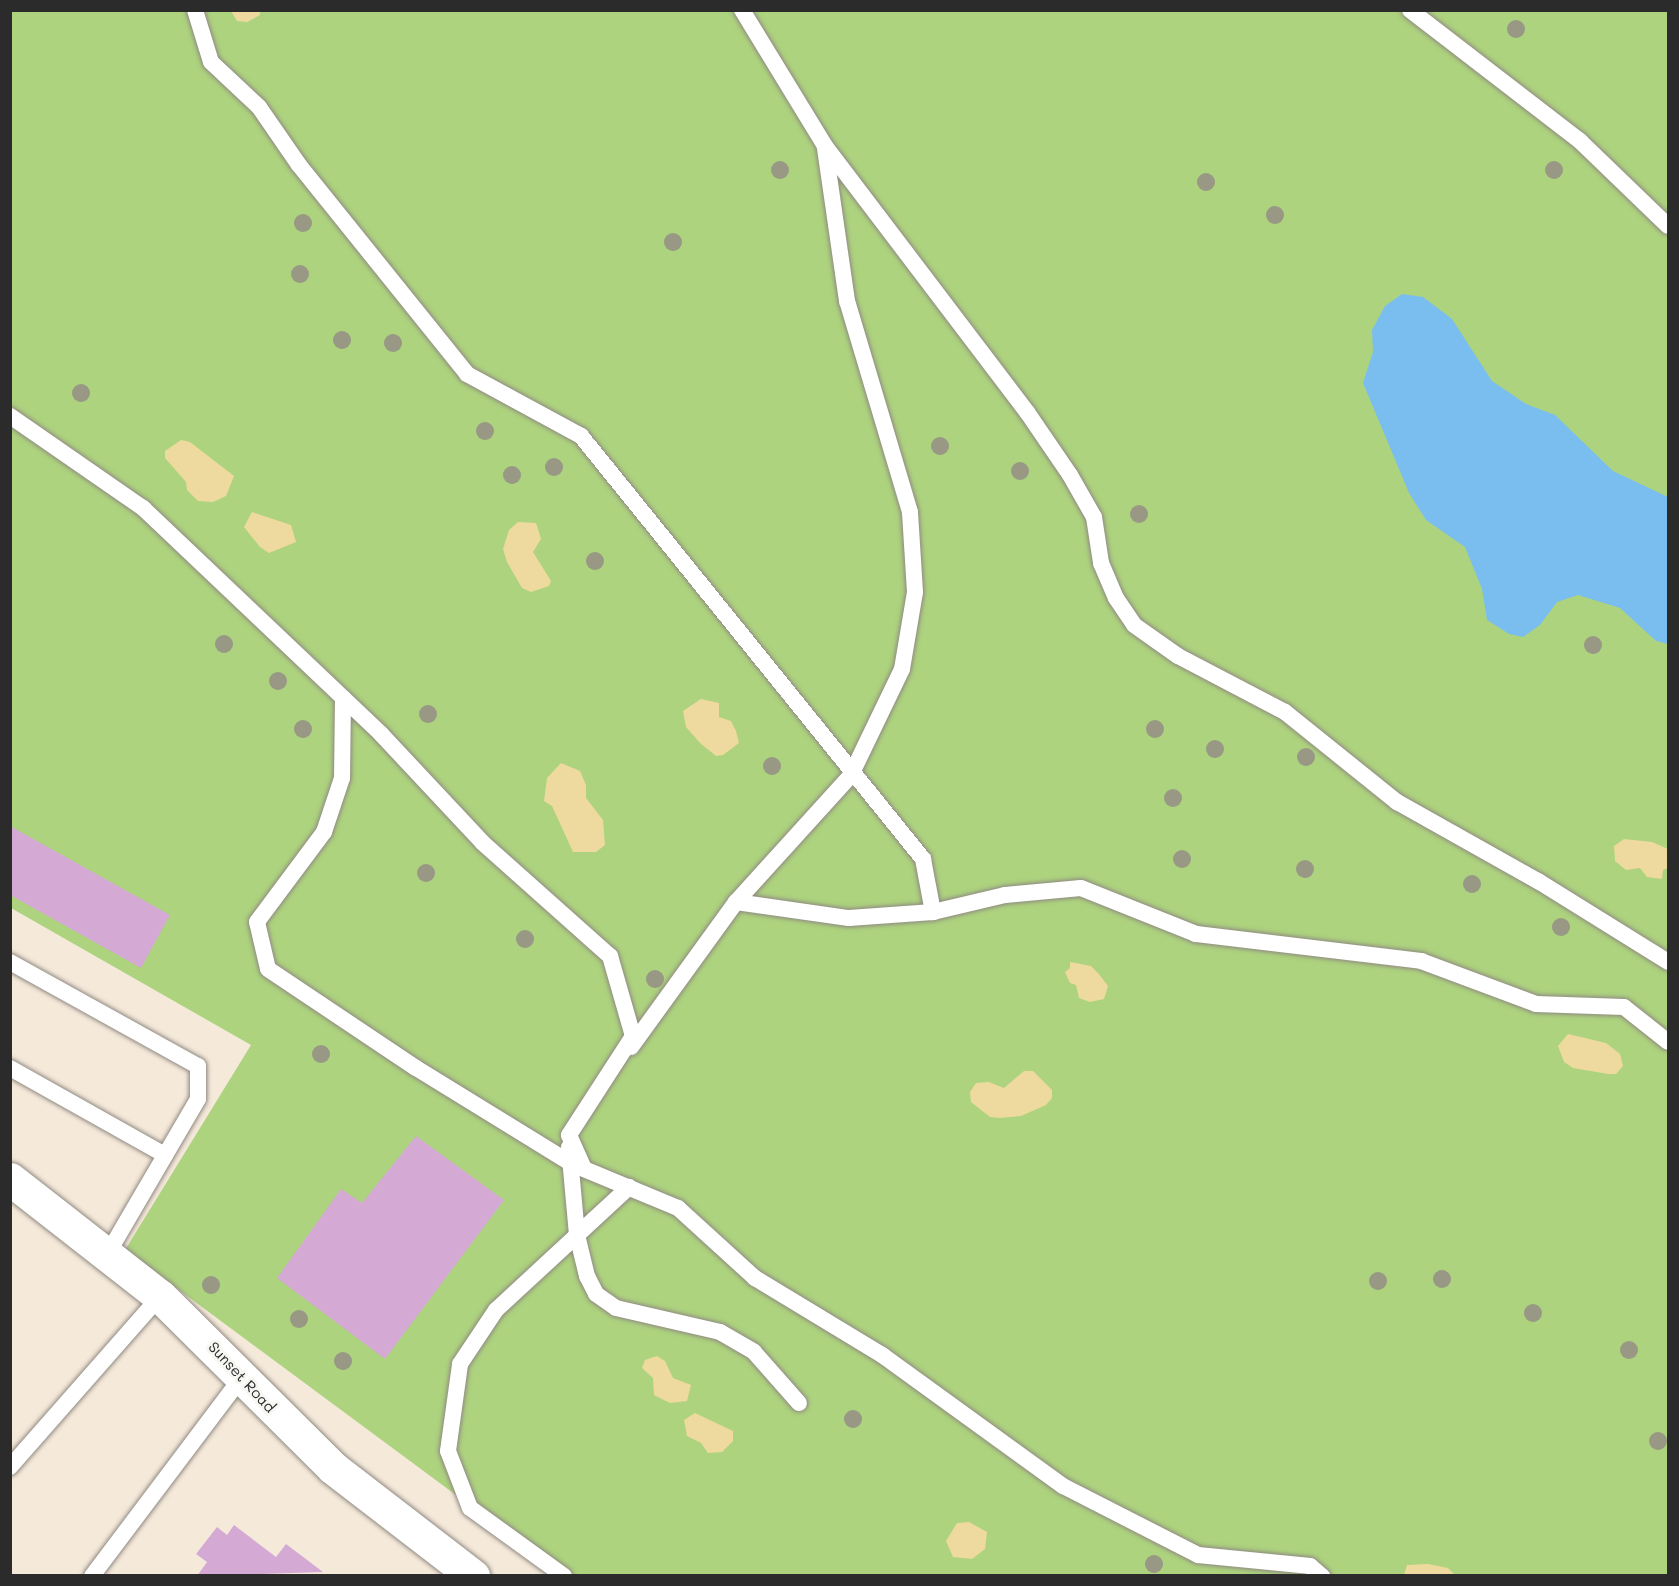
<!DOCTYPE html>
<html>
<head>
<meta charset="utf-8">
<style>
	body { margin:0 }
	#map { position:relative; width:1679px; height:1586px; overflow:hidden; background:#f5e9da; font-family:Mali,sans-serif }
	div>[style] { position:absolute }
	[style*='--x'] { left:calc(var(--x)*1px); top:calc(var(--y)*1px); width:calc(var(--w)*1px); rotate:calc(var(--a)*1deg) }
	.green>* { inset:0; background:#add37e }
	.sand>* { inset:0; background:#eeda9e }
	.water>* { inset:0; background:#7abef0 }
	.building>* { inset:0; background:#d4aad5 }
	.roads { filter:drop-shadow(0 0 2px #908a82) drop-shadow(0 0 2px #908a82) }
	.service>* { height:16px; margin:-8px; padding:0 8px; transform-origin:8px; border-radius:8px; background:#fff }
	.minor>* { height:33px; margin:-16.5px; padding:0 16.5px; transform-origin:16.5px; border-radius:16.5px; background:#fff }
	.trees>* { width:18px; height:18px; margin:-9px; border-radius:50%; background:#989885 }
	span { translate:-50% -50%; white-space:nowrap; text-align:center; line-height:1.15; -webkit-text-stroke:6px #f6f6f2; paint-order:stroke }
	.street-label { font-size:15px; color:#2b2b2b }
	.frame { position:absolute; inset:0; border:12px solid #2b2b2b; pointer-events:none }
</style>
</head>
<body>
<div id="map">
	<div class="green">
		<i style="clip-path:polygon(11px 11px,1668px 11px,1668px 1575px,564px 1575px,125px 1250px,251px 1045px,11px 908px)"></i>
	</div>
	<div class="sand">
		<i style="clip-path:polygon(231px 11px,260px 11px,260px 15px,247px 22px,237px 21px)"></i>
		<i style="clip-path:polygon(181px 440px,190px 442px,234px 476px,226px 496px,213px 502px,198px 501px,187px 490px,186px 482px,165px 458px,165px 451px)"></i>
		<i style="clip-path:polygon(252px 512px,291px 525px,296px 542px,269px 553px,260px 547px,244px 527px)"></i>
		<i style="clip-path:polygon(518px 522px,536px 523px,541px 539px,533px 552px,551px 581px,549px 586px,531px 592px,522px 588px,507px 562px,503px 549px,509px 530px)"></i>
		<i style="clip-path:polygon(701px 699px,719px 703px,719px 717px,731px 721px,736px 731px,739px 743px,723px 755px,716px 756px,700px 743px,686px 727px,683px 711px)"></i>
		<i style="clip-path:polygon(561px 763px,580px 771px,586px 785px,586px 798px,603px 820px,605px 845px,596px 852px,573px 852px,552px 806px,544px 801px,547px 778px)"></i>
		<i style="clip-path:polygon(1624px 839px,1652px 842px,1668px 849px,1668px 868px,1663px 870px,1662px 879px,1647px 877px,1640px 868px,1626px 870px,1615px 861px,1614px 846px)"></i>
		<i style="clip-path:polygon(1070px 962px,1091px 966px,1098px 973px,1108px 986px,1104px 999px,1090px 1002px,1079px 998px,1076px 985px,1070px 983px,1065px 972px,1070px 968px)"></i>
		<i style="clip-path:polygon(1568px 1034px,1606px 1043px,1620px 1054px,1623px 1066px,1616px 1074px,1608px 1074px,1573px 1068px,1564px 1062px,1558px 1046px)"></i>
		<i style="clip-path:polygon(1024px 1071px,1033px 1071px,1052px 1090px,1052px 1098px,1046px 1105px,1021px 1116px,1000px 1118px,990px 1117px,971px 1102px,970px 1092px,976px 1083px,989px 1082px,1004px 1088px)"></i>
		<i style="clip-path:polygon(657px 1356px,665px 1361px,673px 1378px,691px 1385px,687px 1401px,670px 1403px,654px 1395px,653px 1378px,642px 1368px,645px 1360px)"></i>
		<i style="clip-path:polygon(695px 1413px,733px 1431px,733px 1441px,722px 1452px,708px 1453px,701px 1443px,687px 1436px,684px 1420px)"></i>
		<i style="clip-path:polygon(969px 1522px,987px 1532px,985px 1549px,972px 1559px,953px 1557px,946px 1541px,957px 1523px)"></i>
		<i style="clip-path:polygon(1428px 1564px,1448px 1568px,1455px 1575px,1404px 1575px,1407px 1565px)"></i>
	</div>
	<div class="water">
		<i style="clip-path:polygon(1402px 294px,1423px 297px,1452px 319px,1492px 381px,1526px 404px,1555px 415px,1613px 471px,1668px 497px,1668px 644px,1656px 641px,1620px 608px,1578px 595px,1557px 602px,1540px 625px,1523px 637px,1509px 634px,1487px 620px,1482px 589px,1465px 547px,1426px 520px,1409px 493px,1363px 383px,1373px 352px,1372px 330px,1385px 306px)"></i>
	</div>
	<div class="building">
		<i style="clip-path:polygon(10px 826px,170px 915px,141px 968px,10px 895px)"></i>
		<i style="clip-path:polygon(416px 1136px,504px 1200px,385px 1359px,277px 1278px,341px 1189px,362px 1203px)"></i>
		<i style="clip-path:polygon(234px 1525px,276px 1557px,286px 1544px,323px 1572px,197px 1576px,207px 1562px,196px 1554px,217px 1527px,227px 1535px)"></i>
	</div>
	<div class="roads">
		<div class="service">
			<i style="--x:195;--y:10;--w:54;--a:72.9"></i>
			<i style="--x:211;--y:62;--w:66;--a:43.2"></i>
			<i style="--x:259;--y:107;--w:70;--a:55.4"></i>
			<i style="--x:299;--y:165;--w:268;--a:51.2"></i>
			<i style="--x:467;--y:374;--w:130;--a:28.5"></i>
			<i style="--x:581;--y:436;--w:544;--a:51.04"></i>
			<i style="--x:923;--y:859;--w:54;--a:79.3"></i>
			<i style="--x:742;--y:10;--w:159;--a:58.6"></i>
			<i style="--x:825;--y:146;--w:334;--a:52.8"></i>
			<i style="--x:1027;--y:412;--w:76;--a:55.7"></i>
			<i style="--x:1070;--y:475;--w:48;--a:60.3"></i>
			<i style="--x:1094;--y:517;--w:47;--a:81.3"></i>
			<i style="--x:1101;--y:563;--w:38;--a:67"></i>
			<i style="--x:1116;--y:598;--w:32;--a:56"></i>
			<i style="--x:1134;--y:625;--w:54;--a:35.2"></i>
			<i style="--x:1178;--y:656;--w:121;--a:27.6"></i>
			<i style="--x:1285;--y:712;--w:144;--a:38.8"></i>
			<i style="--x:1397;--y:802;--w:162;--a:29.3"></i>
			<i style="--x:1538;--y:881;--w:153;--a:31.9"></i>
			<i style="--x:1410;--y:10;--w:215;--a:37.6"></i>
			<i style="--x:1580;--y:141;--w:122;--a:44"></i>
			<i style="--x:10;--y:416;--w:162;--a:34.7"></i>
			<i style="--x:143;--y:508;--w:328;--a:43.5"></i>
			<i style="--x:381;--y:734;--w:149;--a:46.9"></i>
			<i style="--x:483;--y:843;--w:170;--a:41.7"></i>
			<i style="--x:610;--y:956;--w:83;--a:74"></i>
			<i style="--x:633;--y:1036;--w:118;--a:122.9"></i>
			<i style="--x:569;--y:1135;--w:37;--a:66"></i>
			<i style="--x:584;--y:1169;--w:102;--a:22.5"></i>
			<i style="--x:678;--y:1208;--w:104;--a:42.3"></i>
			<i style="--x:755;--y:1278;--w:149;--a:31.2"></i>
			<i style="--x:882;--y:1355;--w:223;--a:35.9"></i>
			<i style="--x:1063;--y:1486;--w:152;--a:27.1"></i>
			<i style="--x:1198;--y:1555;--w:113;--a:5.6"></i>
			<i style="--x:1310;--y:1566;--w:16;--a:40"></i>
			<i style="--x:343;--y:698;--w:80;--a:90.7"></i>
			<i style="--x:342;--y:778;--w:57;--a:108.4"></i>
			<i style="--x:324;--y:832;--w:112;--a:126.7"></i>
			<i style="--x:257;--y:922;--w:48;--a:76.8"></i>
			<i style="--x:268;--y:969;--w:178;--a:33.8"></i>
			<i style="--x:416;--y:1068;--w:180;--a:31.6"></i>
			<i style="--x:736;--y:902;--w:114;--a:8.1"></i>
			<i style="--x:849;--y:918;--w:84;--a:-4.1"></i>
			<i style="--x:933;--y:912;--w:74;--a:-13.3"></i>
			<i style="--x:1005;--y:895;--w:76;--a:-5.3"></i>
			<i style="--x:1081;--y:888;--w:124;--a:21.8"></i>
			<i style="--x:1196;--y:934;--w:227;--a:6.8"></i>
			<i style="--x:1421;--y:961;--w:123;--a:20.5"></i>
			<i style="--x:1536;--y:1004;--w:88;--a:2"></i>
			<i style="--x:1624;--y:1007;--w:56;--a:38.5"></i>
			<i style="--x:10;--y:962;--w:215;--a:29"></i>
			<i style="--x:198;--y:1066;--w:33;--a:90"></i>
			<i style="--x:198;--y:1099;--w:178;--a:120.3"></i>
			<i style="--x:631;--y:1047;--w:179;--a:-54.1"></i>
			<i style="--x:736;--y:902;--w:171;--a:-47.8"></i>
			<i style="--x:851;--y:775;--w:118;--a:-64.3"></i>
			<i style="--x:902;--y:669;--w:78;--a:-80.4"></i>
			<i style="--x:915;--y:592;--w:80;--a:-93.6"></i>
			<i style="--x:910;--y:512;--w:220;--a:-106.6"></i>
			<i style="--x:847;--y:301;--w:154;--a:-98.2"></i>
			<i style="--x:10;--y:1068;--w:178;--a:29.3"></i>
			<i style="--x:569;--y:1147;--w:88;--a:84.8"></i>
			<i style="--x:577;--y:1235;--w:71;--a:-42.7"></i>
			<i style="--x:10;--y:1467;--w:227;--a:-48.7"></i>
			<i style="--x:92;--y:1576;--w:249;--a:-53"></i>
			<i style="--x:564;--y:1576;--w:116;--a:-144.1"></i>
			<i style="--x:470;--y:1508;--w:61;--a:-111.1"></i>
			<i style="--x:448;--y:1451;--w:88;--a:-82.1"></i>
			<i style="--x:460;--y:1364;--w:65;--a:-56.3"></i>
			<i style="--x:496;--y:1310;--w:110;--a:-42.8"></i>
			<i style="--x:577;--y:1235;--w:42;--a:76.3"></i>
			<i style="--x:587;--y:1276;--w:20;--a:63"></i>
			<i style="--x:596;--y:1294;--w:24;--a:35"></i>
			<i style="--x:616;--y:1308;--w:107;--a:13"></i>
			<i style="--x:720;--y:1332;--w:39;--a:30"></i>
			<i style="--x:754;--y:1352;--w:68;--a:48.6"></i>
		</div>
		<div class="minor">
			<i style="--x:10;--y:1179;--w:190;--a:38"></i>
			<i style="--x:160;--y:1296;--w:244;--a:44.8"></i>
			<i style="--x:333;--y:1468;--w:177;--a:37.6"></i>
		</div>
	</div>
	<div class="trees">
		<i style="left:1516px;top:29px"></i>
		<i style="left:780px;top:170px"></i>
		<i style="left:1554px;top:170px"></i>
		<i style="left:1206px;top:182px"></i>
		<i style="left:1275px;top:215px"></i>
		<i style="left:303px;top:223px"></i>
		<i style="left:673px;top:242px"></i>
		<i style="left:300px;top:274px"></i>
		<i style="left:342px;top:340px"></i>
		<i style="left:393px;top:343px"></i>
		<i style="left:81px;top:393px"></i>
		<i style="left:485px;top:431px"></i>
		<i style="left:940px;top:446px"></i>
		<i style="left:554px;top:467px"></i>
		<i style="left:1020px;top:471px"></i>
		<i style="left:512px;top:475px"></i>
		<i style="left:1139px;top:514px"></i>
		<i style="left:595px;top:561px"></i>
		<i style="left:224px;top:644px"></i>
		<i style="left:1593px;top:645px"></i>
		<i style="left:278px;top:681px"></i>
		<i style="left:428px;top:714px"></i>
		<i style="left:303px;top:729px"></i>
		<i style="left:1155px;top:729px"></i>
		<i style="left:1215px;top:749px"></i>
		<i style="left:1306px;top:757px"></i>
		<i style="left:772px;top:766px"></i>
		<i style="left:1173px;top:798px"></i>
		<i style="left:1182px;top:859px"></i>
		<i style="left:1305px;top:869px"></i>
		<i style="left:426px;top:873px"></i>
		<i style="left:1472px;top:884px"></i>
		<i style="left:1561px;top:927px"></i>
		<i style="left:525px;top:939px"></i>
		<i style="left:655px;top:979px"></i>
		<i style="left:321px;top:1054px"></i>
		<i style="left:1442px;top:1279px"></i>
		<i style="left:1378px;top:1281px"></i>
		<i style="left:211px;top:1285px"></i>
		<i style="left:1533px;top:1313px"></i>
		<i style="left:299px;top:1319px"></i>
		<i style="left:1629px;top:1350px"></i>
		<i style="left:343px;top:1361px"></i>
		<i style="left:853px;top:1419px"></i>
		<i style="left:1658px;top:1441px"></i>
		<i style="left:1154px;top:1564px"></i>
	</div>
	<div class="street-label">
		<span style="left:242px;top:1377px;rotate:47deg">Sunset Road</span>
	</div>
	<div class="frame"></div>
</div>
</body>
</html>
